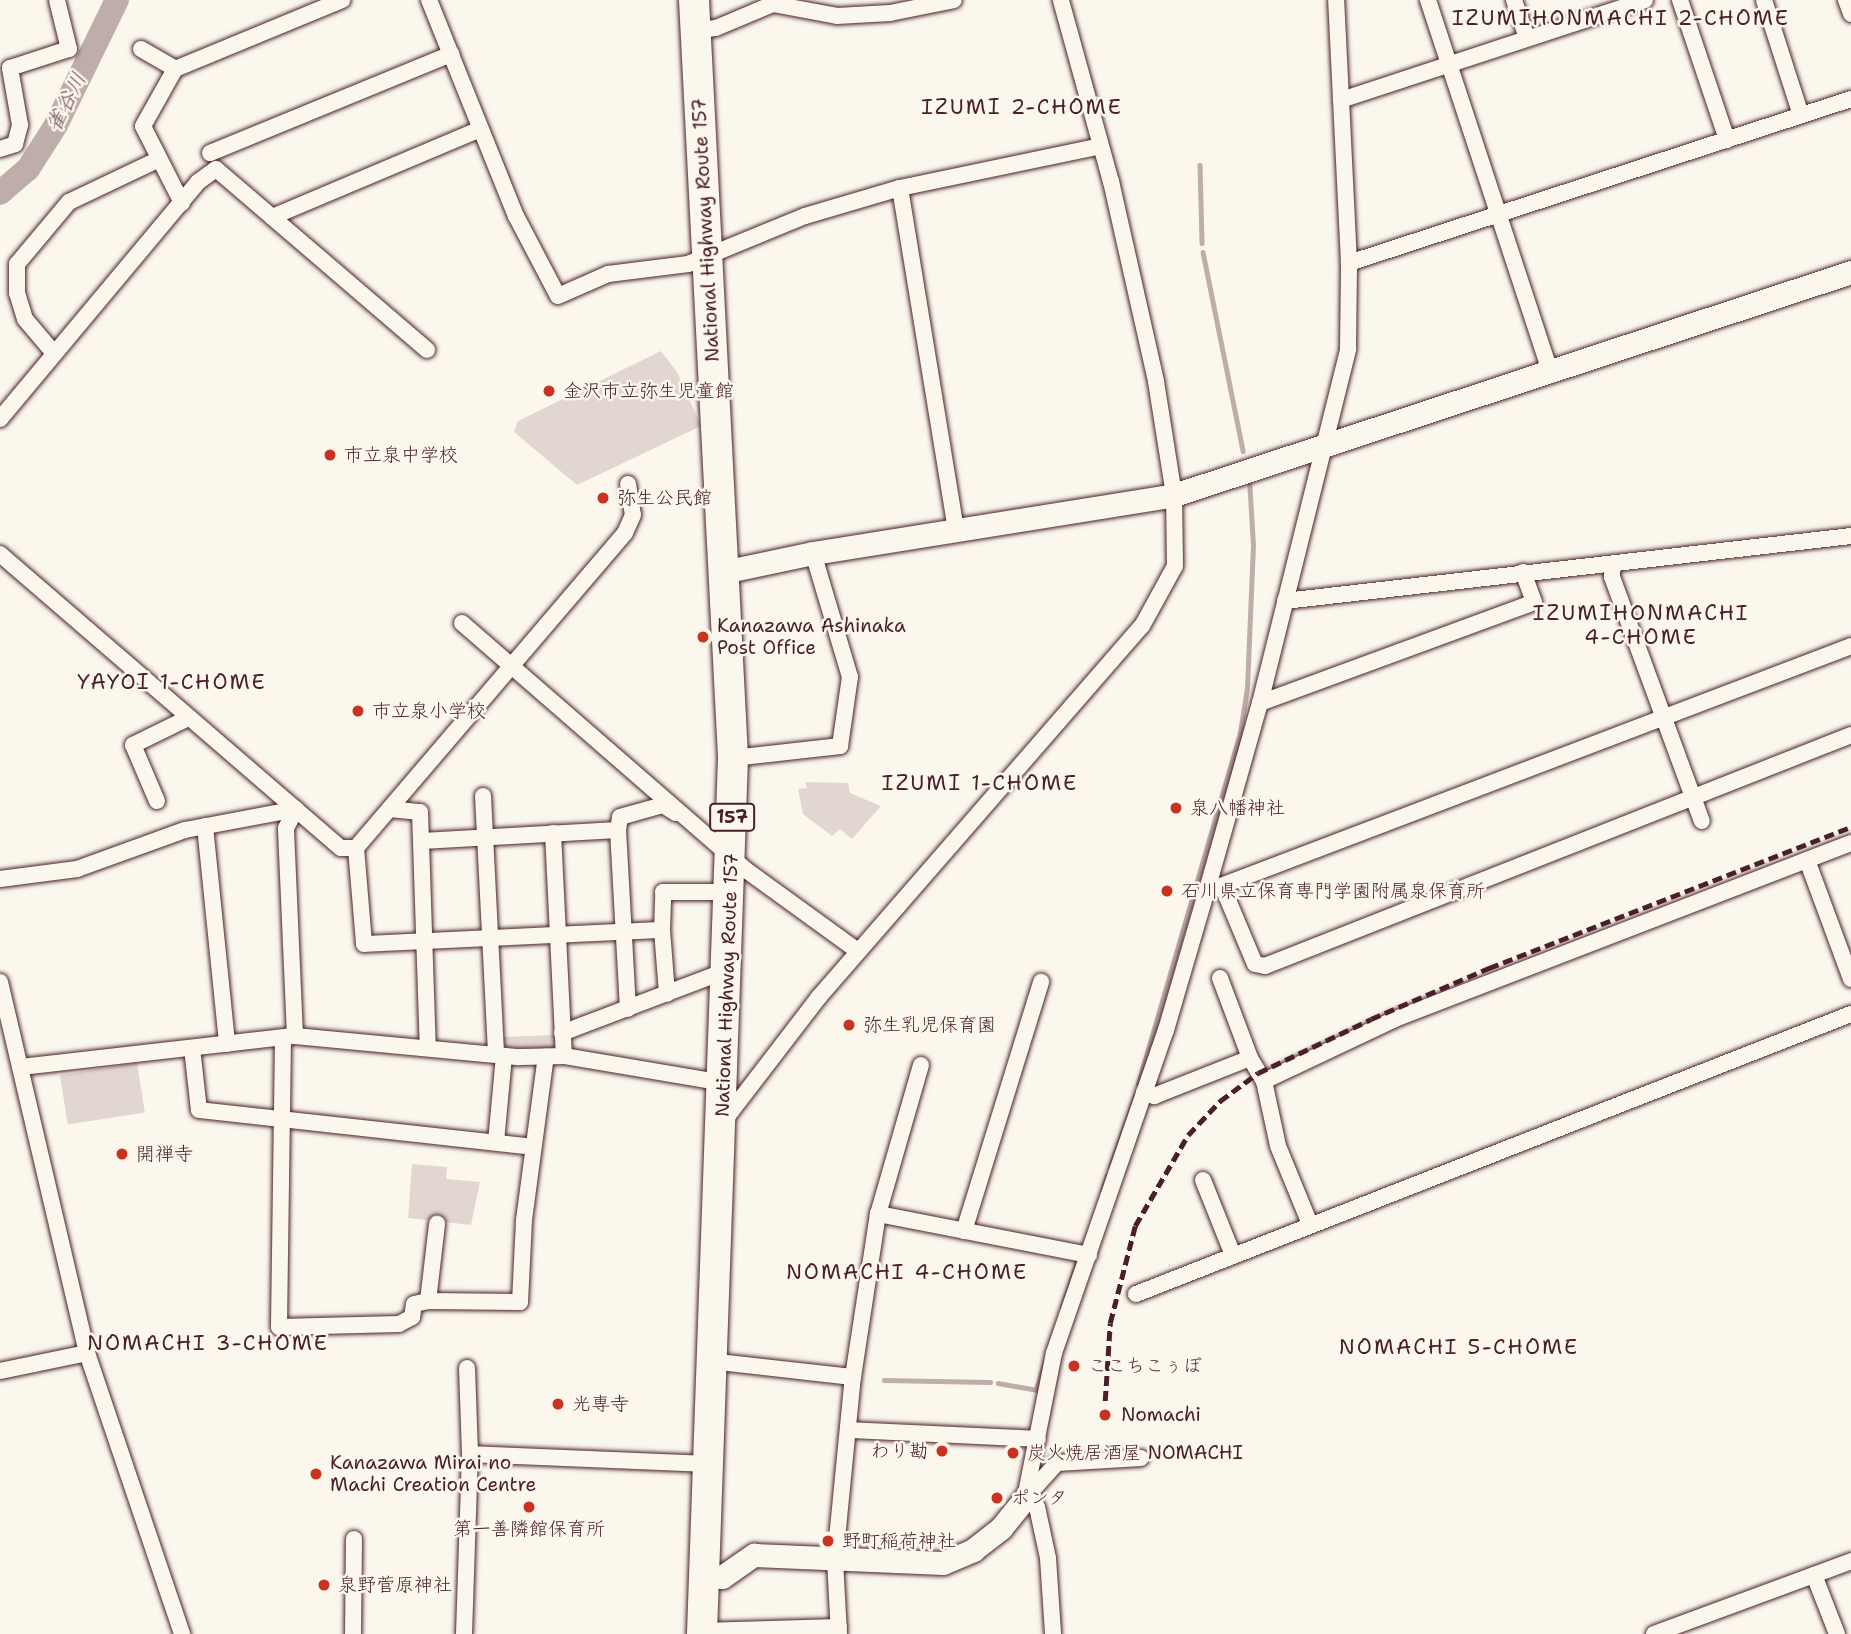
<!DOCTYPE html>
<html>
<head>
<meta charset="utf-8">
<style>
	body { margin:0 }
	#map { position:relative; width:1851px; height:1634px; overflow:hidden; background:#fbf7ec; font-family:"Shantell Sans","Klee One",sans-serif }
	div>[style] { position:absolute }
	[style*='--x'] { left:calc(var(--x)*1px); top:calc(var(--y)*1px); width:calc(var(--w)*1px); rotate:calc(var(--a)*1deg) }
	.green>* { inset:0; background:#e2d7d0; transform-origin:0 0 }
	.stream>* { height:4.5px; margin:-2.25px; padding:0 2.25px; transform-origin:2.25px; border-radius:2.25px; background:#bfadaa }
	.river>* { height:24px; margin:-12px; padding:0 12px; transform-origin:12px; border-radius:12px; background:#bfadaa }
	.roads { filter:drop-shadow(0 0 2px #4a1f2b) drop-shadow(0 0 2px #4a1f2b) }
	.street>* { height:16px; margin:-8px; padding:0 8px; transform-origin:8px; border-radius:8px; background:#fbf7ec }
	.secondary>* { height:23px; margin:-11.5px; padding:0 11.5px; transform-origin:11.5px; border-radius:11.5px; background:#fbf7ec }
	.highway>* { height:30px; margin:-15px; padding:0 15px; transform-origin:15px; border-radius:15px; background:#fbf7ec }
	.rail>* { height:4.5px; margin-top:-2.25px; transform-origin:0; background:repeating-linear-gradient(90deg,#4a1f2b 0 10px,transparent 0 15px) }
	.dots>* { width:19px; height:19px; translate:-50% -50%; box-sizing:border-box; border:4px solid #fbf7ec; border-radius:50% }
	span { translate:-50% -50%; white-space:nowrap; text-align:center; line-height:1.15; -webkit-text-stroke:5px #fbf7ec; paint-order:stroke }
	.shield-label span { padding:2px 5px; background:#fbf7ec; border:2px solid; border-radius:5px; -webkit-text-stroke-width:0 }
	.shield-label { font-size:18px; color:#4a1f2b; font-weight:700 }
	.street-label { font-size:19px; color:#4a1f2b }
	.poi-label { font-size:19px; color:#4a1f2b }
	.left { translate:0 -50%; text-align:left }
	.right { translate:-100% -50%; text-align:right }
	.neighbourhood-label { font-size:21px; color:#4a1f2b; letter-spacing:2px }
	.water-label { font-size:21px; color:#6d4a51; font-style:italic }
</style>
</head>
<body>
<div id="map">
	<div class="green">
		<i style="clip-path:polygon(661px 351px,677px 372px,701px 426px,577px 485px,514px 432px,518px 421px)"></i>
		<i style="clip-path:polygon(805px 782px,848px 783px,850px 793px,881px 806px,852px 839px,840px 829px,832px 836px,803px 814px,798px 789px,807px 788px)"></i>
		<i style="clip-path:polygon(556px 1035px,553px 1050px,506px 1047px,501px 1037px)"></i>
		<i style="left:137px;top:1063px;width:50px;height:78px;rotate:81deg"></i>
		<i style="clip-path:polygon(412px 1164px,447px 1167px,446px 1179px,480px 1182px,471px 1225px,408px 1218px)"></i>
	</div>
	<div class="stream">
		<i style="--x:1200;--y:165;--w:78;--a:88.5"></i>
		<i style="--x:1203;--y:252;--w:203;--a:78.6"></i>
		<i style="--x:1138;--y:1084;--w:366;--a:-73.8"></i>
		<i style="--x:1240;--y:733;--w:46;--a:-81.2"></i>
		<i style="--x:1247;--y:688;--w:143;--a:-87.6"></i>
		<i style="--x:1253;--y:545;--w:65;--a:-93.5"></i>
		<i style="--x:1110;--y:1167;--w:75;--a:-70.6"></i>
		<i style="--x:1102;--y:1191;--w:16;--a:-72"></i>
		<i style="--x:1062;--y:1307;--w:51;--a:-71.6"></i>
		<i style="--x:884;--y:1380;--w:106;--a:1.1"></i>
		<i style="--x:998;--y:1383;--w:39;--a:10"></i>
		<i style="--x:1036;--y:1390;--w:30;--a:-73"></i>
	</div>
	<div class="river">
		<i style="--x:0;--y:193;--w:37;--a:-41"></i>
		<i style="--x:28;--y:169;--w:52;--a:-57.5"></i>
		<i style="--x:56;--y:125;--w:139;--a:-64"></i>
	</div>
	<div class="roads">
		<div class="street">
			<i style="--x:429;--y:0;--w:233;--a:68.1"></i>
			<i style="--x:516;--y:216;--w:90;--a:62.3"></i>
			<i style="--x:558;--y:296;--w:55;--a:-23.7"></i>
			<i style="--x:608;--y:274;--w:81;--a:-7.1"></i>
			<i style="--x:688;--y:264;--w:126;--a:-22.3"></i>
			<i style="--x:805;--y:216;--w:99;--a:-16.4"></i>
			<i style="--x:900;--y:188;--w:205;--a:-11.8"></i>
			<i style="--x:1428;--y:0;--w:390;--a:71.8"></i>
			<i style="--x:1514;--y:0;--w:40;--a:71.1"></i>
			<i style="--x:1680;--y:0;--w:148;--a:71.4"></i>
			<i style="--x:1764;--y:0;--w:121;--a:72.2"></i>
			<i style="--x:1846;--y:0;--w:15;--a:70"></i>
			<i style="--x:696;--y:31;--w:20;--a:-9"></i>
			<i style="--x:716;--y:28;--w:62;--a:-22.8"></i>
			<i style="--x:773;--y:4;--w:65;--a:10.6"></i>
			<i style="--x:837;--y:16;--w:53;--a:-3.2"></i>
			<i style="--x:890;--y:13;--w:65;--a:-11.5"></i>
			<i style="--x:141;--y:49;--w:39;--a:30"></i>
			<i style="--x:1341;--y:100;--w:320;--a:-18.2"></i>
			<i style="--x:0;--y:149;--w:16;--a:-18"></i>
			<i style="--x:15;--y:144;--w:20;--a:-75"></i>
			<i style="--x:20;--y:125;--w:58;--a:-100"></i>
			<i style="--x:10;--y:68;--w:62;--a:-17.9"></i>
			<i style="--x:69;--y:49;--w:50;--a:-103.8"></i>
			<i style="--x:210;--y:153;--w:261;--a:-22.3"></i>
			<i style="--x:900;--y:188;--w:348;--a:80.7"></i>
			<i style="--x:182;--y:203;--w:86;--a:-116.9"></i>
			<i style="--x:143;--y:126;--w:65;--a:-60.7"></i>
			<i style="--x:175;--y:69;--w:181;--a:-22.4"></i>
			<i style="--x:272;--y:217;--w:226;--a:-22.9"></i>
			<i style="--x:1349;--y:263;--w:528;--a:-18.09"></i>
			<i style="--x:53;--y:352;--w:43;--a:-130.3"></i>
			<i style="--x:25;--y:319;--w:27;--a:-107"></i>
			<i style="--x:17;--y:293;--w:29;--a:-90"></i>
			<i style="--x:17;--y:264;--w:81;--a:-50"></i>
			<i style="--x:69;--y:202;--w:100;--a:-25.5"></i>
			<i style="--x:0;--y:419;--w:309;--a:-50.1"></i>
			<i style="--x:198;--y:182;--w:22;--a:-36"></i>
			<i style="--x:216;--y:169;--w:278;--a:40.6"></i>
			<i style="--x:628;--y:484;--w:31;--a:81"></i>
			<i style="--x:633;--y:515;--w:20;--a:114"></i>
			<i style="--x:625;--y:533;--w:414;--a:130.5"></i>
			<i style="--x:356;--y:848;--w:96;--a:85.2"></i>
			<i style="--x:364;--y:944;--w:298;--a:-2.7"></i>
			<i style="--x:662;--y:930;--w:38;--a:-88"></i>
			<i style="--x:663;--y:892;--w:66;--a:0"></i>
			<i style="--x:0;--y:554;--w:450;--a:40.8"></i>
			<i style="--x:341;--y:848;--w:15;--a:0"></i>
			<i style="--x:1612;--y:564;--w:13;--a:90"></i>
			<i style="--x:1612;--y:577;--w:260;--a:69.8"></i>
			<i style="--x:1285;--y:601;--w:570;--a:-6.55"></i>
			<i style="--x:462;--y:623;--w:376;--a:41"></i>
			<i style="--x:746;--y:870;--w:138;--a:35.9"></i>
			<i style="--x:1260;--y:703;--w:292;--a:-20.2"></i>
			<i style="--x:1534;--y:602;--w:32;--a:-110"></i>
			<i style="--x:733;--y:758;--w:108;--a:-6.4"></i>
			<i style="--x:840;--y:746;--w:70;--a:-81.8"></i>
			<i style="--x:850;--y:677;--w:129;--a:-106.6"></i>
			<i style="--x:483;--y:796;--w:259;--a:87.1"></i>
			<i style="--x:157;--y:801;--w:61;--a:-113.2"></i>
			<i style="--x:133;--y:745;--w:59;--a:-26.1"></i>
			<i style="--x:390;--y:809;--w:30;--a:6"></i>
			<i style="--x:420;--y:812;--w:236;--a:88.1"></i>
			<i style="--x:205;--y:826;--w:219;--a:84.2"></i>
			<i style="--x:618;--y:830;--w:179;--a:86.8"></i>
			<i style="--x:553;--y:833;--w:223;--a:87.2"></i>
			<i style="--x:422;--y:841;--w:196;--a:-3.2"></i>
			<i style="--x:618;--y:830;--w:13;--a:-81"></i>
			<i style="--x:620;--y:817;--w:45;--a:-15.6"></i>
			<i style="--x:663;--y:805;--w:15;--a:32"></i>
			<i style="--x:1807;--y:860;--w:127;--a:69.7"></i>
			<i style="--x:0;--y:879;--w:78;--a:-7.4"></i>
			<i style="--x:77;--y:869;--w:115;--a:-19.9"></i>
			<i style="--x:185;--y:830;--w:113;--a:-10.7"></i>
			<i style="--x:1223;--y:888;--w:82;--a:67.2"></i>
			<i style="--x:1255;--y:964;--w:10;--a:11"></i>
			<i style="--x:1265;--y:966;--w:630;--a:-21.51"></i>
			<i style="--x:1213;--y:889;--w:683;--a:-20.85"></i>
			<i style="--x:662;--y:930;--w:64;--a:85.5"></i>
			<i style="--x:1220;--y:978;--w:85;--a:69.4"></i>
			<i style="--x:0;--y:982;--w:381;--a:76.8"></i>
			<i style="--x:87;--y:1353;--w:297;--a:71.3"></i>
			<i style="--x:562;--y:1033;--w:174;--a:-20.8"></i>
			<i style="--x:295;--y:1036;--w:208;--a:-92.5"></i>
			<i style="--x:286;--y:828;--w:21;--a:-62"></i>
			<i style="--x:283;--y:1039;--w:288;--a:90.8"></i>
			<i style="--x:279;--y:1327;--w:120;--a:-1.4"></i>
			<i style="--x:399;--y:1324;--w:15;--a:-28"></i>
			<i style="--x:412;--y:1317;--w:13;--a:-81"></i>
			<i style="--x:414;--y:1304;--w:14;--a:-12"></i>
			<i style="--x:428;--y:1301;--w:92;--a:0.6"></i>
			<i style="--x:520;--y:1302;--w:82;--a:-87.2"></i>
			<i style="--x:524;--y:1220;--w:165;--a:-82.4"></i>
			<i style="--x:192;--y:1048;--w:62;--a:83.6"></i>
			<i style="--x:199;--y:1110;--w:336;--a:6.3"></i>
			<i style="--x:21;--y:1067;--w:276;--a:-6.5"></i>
			<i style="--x:295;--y:1036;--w:225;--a:5.4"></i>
			<i style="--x:519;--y:1057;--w:45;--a:-1.3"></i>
			<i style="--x:564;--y:1056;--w:161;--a:9.6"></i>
			<i style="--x:1264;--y:1081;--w:66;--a:77.8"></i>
			<i style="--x:1278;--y:1146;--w:84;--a:67.7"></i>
			<i style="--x:1144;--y:1092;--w:11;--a:22"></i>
			<i style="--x:1154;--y:1096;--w:103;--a:-21.6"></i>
			<i style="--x:1250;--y:1058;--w:27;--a:59"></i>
			<i style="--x:1264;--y:1081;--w:145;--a:-25.3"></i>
			<i style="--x:1395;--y:1019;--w:489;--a:-21.1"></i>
			<i style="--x:723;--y:1122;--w:158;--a:-52.5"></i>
			<i style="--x:819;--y:997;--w:492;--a:-49"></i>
			<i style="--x:1142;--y:626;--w:68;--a:-61.2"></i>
			<i style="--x:1175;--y:566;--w:71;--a:-90.8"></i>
			<i style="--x:1174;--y:495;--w:115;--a:-99"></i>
			<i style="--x:1156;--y:381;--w:204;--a:-102.7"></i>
			<i style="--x:1111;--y:182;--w:189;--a:-105.4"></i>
			<i style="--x:496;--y:1142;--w:86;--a:-84.7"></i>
			<i style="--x:1203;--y:1180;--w:81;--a:68.2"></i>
			<i style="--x:878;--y:1214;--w:215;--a:11"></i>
			<i style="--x:964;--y:1231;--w:261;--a:-72.8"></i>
			<i style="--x:1136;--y:1294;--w:768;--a:-21.39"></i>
			<i style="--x:428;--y:1301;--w:78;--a:-83.3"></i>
			<i style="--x:710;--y:1361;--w:144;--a:6.4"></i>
			<i style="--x:0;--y:1371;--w:89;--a:-11.7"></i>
			<i style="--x:849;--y:1430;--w:189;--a:2.7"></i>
			<i style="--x:470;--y:1454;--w:237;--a:2.4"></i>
			<i style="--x:1027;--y:1496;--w:45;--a:-47.7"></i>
			<i style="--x:1057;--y:1463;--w:84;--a:-3.4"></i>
			<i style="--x:1025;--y:1498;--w:148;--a:-78.7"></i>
			<i style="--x:1054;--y:1353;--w:342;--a:-70.9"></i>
			<i style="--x:1166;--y:1030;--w:146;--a:-73.7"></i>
			<i style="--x:1207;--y:890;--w:194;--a:-74.2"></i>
			<i style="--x:1260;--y:703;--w:365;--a:-76"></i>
			<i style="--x:1348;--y:349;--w:86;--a:-89.3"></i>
			<i style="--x:1349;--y:263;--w:263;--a:-92.8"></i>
			<i style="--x:1025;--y:1498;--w:15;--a:37"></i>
			<i style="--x:1037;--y:1507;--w:52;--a:77.8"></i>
			<i style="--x:1048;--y:1558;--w:76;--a:86.2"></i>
			<i style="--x:1814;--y:1575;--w:63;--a:68.7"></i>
			<i style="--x:702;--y:1631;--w:137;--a:-1.7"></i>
			<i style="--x:353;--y:1634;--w:95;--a:-89.4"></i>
			<i style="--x:464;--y:1634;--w:180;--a:-88.1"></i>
			<i style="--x:470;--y:1454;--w:86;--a:-92"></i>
			<i style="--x:839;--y:1634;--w:75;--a:-93.1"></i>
			<i style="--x:835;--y:1559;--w:183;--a:-84.4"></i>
			<i style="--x:853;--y:1377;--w:165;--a:-81.3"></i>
			<i style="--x:878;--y:1214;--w:155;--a:-73.9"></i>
			<i style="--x:1654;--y:1634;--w:210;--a:-20.3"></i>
		</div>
		<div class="secondary">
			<i style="--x:723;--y:572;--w:92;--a:-11.9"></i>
			<i style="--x:813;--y:553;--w:366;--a:-9.1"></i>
			<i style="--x:1174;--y:495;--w:713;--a:-18.23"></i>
			<i style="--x:704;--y:1576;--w:18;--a:3"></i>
			<i style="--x:722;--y:1577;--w:39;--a:-35"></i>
			<i style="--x:754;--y:1555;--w:189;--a:2.4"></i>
			<i style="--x:943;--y:1563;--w:33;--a:-23"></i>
			<i style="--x:973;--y:1550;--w:36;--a:-38"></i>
			<i style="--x:1001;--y:1528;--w:38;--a:-51"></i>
		</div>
		<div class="highway">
			<i style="--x:694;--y:0;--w:759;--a:87.05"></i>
			<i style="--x:733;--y:758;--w:877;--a:92.03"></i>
		</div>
	</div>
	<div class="rail">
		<i style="--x:1105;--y:1401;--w:78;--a:-86.3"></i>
		<i style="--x:1110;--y:1323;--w:100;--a:-75.5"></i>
		<i style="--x:1135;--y:1226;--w:105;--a:-59.8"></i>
		<i style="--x:1188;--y:1135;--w:47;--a:-46.7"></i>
		<i style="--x:1220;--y:1101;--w:47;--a:-36.4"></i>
		<i style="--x:1258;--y:1073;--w:125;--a:-25.5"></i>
		<i style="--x:1371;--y:1019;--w:129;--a:-23.4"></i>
		<i style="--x:1489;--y:968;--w:388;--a:-21.3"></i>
	</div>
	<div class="dots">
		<i style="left:549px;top:391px;background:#c8321e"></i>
		<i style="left:330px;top:455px;background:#c8321e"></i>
		<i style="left:603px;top:498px;background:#c8321e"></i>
		<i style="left:703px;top:637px;background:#c8321e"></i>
		<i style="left:358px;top:711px;background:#c8321e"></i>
		<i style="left:1176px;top:808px;background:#c8321e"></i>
		<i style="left:1167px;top:891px;background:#c8321e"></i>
		<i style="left:849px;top:1025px;background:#c8321e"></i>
		<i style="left:122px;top:1154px;background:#c8321e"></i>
		<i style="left:1074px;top:1366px;background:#c8321e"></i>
		<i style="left:558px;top:1404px;background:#c8321e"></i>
		<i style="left:1105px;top:1415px;background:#c8321e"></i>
		<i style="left:942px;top:1451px;background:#c8321e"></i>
		<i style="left:1013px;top:1453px;background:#c8321e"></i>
		<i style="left:316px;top:1474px;background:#c8321e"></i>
		<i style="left:997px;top:1498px;background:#c8321e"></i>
		<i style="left:529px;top:1507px;background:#c8321e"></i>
		<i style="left:828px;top:1541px;background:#c8321e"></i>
		<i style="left:324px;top:1585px;background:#c8321e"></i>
	</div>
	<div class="shield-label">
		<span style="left:732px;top:817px">157</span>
	</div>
	<div class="street-label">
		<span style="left:706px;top:230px;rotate:-93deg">National Highway Route 157</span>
		<span style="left:727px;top:985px;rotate:-88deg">National Highway Route 157</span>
	</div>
	<div class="poi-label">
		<span class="left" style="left:563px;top:391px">金沢市立弥生児童館</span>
		<span class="left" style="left:344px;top:455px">市立泉中学校</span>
		<span class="left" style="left:617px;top:498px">弥生公民館</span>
		<span class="left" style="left:717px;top:637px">Kanazawa Ashinaka<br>Post Office</span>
		<span class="left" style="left:372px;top:711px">市立泉小学校</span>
		<span class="left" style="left:1190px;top:808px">泉八幡神社</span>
		<span class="left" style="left:1181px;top:891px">石川県立保育専門学園附属泉保育所</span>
		<span class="left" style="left:863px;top:1025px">弥生乳児保育園</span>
		<span class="left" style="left:136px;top:1154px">開禅寺</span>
		<span class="left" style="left:1088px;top:1366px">ここちこぅぼ</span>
		<span class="left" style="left:572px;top:1404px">光専寺</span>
		<span class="left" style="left:1121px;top:1415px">Nomachi</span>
		<span class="right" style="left:928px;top:1451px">わり勘</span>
		<span class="left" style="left:1027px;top:1453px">炭火焼居酒屋 NOMACHI</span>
		<span class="left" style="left:330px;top:1474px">Kanazawa Mirai no<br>Machi Creation Centre</span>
		<span class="left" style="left:1011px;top:1498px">ポンタ</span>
		<span style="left:529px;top:1529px">第一善隣館保育所</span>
		<span class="left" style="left:842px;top:1541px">野町稲荷神社</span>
		<span class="left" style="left:338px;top:1585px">泉野菅原神社</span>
	</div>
	<div class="neighbourhood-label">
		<span style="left:1621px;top:18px">IZUMIHONMACHI 2-CHOME</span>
		<span style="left:1022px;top:107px">IZUMI 2-CHOME</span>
		<span style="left:1641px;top:625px">IZUMIHONMACHI<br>4-CHOME</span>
		<span style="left:172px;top:682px">YAYOI 1-CHOME</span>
		<span style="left:980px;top:783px">IZUMI 1-CHOME</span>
		<span style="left:907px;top:1272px">NOMACHI 4-CHOME</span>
		<span style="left:208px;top:1343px">NOMACHI 3-CHOME</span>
		<span style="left:1459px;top:1347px">NOMACHI 5-CHOME</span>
	</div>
	<div class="water-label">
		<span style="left:66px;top:102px;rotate:-63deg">雀谷川</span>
	</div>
</div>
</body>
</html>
